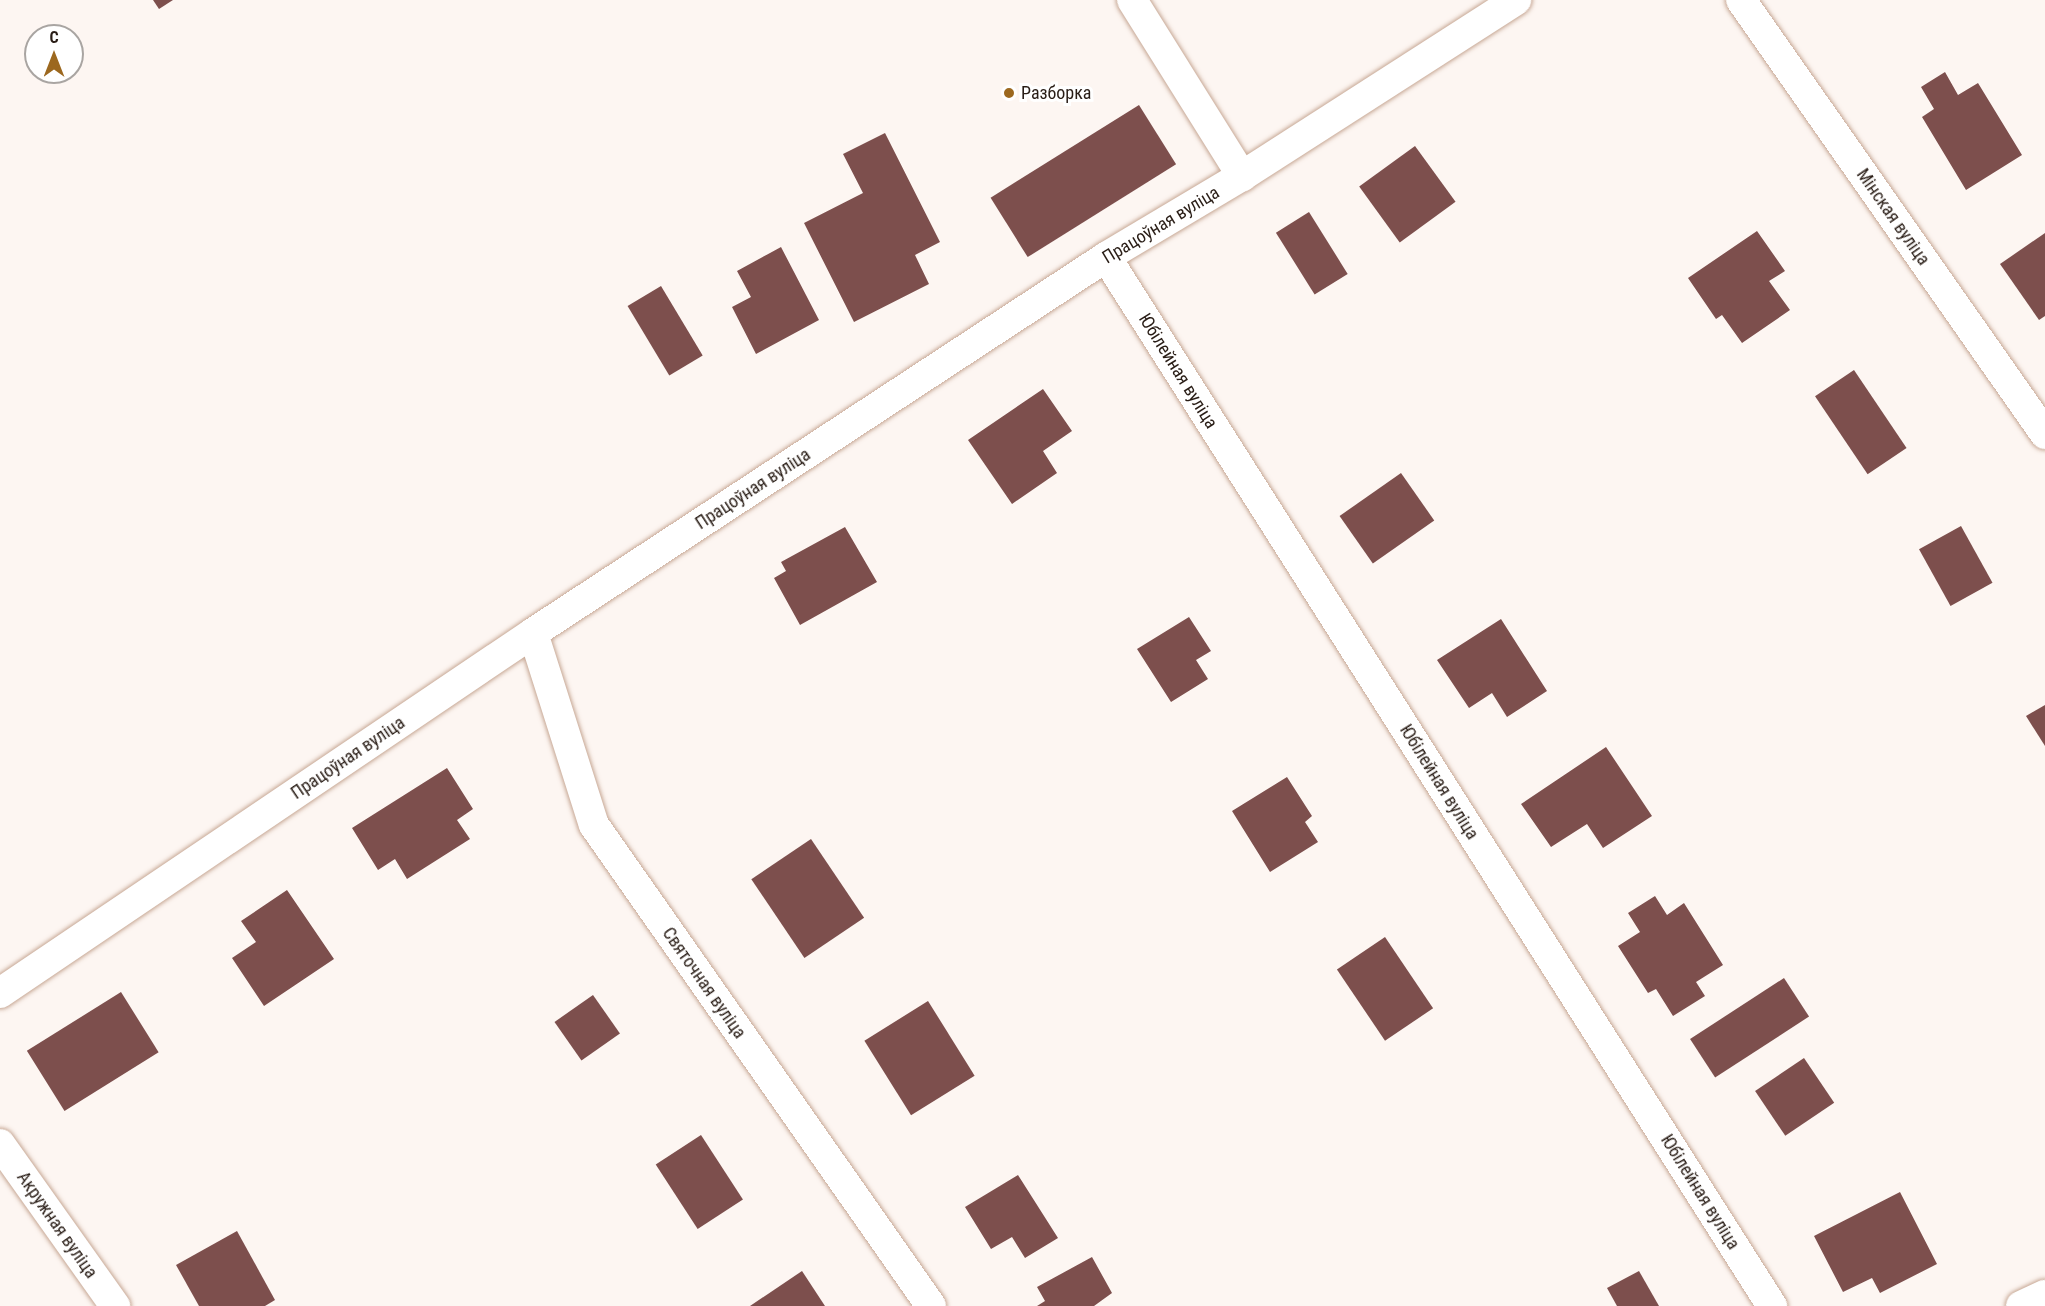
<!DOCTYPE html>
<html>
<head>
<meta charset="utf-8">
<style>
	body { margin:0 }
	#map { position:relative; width:2045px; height:1306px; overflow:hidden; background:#fdf6f2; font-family:"Roboto Condensed",sans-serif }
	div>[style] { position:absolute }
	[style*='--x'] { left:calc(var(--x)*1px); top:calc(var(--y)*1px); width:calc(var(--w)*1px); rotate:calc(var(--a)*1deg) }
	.building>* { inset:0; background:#7d4f4d; transform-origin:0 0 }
	.roads { filter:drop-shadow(0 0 2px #c7a895) drop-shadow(0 0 2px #c7a895) }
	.street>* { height:30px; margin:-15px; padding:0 15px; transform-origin:15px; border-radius:15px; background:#fff }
	.dots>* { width:16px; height:16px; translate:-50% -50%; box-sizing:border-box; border:3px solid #fff; border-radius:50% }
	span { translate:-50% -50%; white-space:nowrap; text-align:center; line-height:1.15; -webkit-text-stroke:6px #fff; paint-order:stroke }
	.poi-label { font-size:18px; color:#291d16 }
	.left { translate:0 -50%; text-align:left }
	.street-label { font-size:18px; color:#291d16 }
	.north { position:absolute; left:24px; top:24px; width:60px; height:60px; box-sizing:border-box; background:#fff; border:2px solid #a9a5a2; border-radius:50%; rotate:0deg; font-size:16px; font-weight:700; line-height:24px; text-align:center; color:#291d16 }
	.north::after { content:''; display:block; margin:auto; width:21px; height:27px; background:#9c681f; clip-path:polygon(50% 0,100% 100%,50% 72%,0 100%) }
</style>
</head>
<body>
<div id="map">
	<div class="building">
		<i style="clip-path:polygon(153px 0,173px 0,159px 9px)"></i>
		<i style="clip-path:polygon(1945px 72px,1958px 95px,1978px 83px,2022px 155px,1966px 190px,1922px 117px,1934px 109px,1921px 87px)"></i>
		<i style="left:1139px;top:105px;width:70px;height:175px;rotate:58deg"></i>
		<i style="clip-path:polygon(885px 133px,940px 242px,915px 255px,929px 284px,854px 322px,804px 223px,863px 193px,843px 154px)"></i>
		<i style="left:1415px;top:146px;width:69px;height:69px;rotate:54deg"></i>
		<i style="left:1309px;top:212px;width:73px;height:39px;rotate:58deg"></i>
		<i style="clip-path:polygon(1757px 231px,1785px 271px,1769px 281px,1790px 310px,1742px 343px,1722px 315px,1716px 319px,1688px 278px)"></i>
		<i style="clip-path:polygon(2045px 233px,2045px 316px,2039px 320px,2000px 264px)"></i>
		<i style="clip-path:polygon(781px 247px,819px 320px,756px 354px,732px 307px,751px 297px,737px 271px)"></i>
		<i style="left:661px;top:286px;width:81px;height:39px;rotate:59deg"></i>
		<i style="left:1854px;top:370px;width:94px;height:47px;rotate:56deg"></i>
		<i style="clip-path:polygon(1043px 389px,1072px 431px,1043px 451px,1057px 473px,1012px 504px,968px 440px)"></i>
		<i style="left:1401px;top:473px;width:58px;height:75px;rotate:55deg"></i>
		<i style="left:1961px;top:526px;width:65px;height:48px;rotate:61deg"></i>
		<i style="clip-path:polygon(845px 527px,877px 582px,800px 625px,774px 578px,786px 571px,781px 562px)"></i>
		<i style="clip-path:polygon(1189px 617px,1211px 651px,1196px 660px,1208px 679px,1171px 702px,1137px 649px)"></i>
		<i style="clip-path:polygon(1501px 619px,1547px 691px,1507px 717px,1492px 693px,1469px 708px,1437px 660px)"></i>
		<i style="clip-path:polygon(2045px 705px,2045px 746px,2026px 716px)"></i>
		<i style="clip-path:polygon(1606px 747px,1652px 816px,1603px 848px,1587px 824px,1551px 847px,1521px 804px)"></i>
		<i style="clip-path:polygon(447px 768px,473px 809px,457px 820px,470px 839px,407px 879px,395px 859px,378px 870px,352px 828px)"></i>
		<i style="clip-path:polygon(1287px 777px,1312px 816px,1305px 822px,1318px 842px,1270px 872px,1232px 811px)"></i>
		<i style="left:811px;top:839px;width:95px;height:72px;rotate:56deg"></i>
		<i style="clip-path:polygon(287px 890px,334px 959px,264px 1006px,232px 958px,256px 942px,241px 921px)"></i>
		<i style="clip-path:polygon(1655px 896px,1667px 915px,1684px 903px,1723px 965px,1696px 982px,1705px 996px,1673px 1016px,1656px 989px,1648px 993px,1618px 946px,1640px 932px,1628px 913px)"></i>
		<i style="left:1385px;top:937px;width:86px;height:58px;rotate:56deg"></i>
		<i style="left:1784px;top:978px;width:46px;height:112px;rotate:57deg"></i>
		<i style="left:121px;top:992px;width:71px;height:111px;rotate:58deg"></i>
		<i style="left:593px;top:995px;width:47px;height:47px;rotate:55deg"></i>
		<i style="left:928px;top:1001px;width:88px;height:75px;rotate:58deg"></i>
		<i style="left:1804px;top:1058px;width:54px;height:59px;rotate:56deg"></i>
		<i style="left:701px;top:1135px;width:77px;height:54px;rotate:57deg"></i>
		<i style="clip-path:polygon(1018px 1175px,1058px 1238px,1025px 1258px,1012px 1237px,991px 1249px,965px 1207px)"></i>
		<i style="clip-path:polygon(1900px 1192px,1937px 1264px,1880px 1293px,1872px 1278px,1843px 1292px,1814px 1236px)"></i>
		<i style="clip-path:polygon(237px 1231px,275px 1300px,265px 1306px,199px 1306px,176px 1265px)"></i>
		<i style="clip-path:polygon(1092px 1257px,1112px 1293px,1094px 1306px,1037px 1306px,1045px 1301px,1037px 1287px)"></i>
		<i style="clip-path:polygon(802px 1271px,825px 1306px,750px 1306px)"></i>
		<i style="clip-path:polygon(1639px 1271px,1659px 1306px,1617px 1306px,1607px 1288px)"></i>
	</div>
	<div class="roads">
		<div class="street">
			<i style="--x:1132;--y:0;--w:208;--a:58"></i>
			<i style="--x:1741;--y:0;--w:530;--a:54.99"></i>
			<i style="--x:1106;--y:257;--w:1243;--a:57.59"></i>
			<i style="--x:533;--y:633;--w:201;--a:72.4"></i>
			<i style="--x:594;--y:825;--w:587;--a:54.98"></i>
			<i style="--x:0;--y:993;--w:643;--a:-34.04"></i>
			<i style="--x:533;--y:633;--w:685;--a:-33.27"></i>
			<i style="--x:1106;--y:257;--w:158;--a:-30.8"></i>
			<i style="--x:1242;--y:176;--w:326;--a:-32.7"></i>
			<i style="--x:0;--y:1144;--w:199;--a:54.6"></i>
			<i style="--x:2021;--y:1306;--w:26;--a:-25"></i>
		</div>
	</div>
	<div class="dots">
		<i style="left:1009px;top:93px;background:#9c681f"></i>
	</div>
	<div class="poi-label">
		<span class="left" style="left:1021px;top:93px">Разборка</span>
	</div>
	<div class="street-label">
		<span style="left:1893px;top:217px;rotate:55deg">Мінская вуліца</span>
		<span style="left:1161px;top:225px;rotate:-31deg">Працоўная вуліца</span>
		<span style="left:1178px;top:371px;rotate:58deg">Юбілейная вуліца</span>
		<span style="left:753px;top:489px;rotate:-33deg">Працоўная вуліца</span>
		<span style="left:348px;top:758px;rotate:-34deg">Працоўная вуліца</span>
		<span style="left:1439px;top:782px;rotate:58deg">Юбілейная вуліца</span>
		<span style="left:704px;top:983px;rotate:55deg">Святочная вуліца</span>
		<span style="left:1700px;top:1192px;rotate:58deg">Юбілейная вуліца</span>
		<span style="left:57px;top:1225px;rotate:55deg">Акружная вуліца</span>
	</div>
	<div class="north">С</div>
</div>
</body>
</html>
